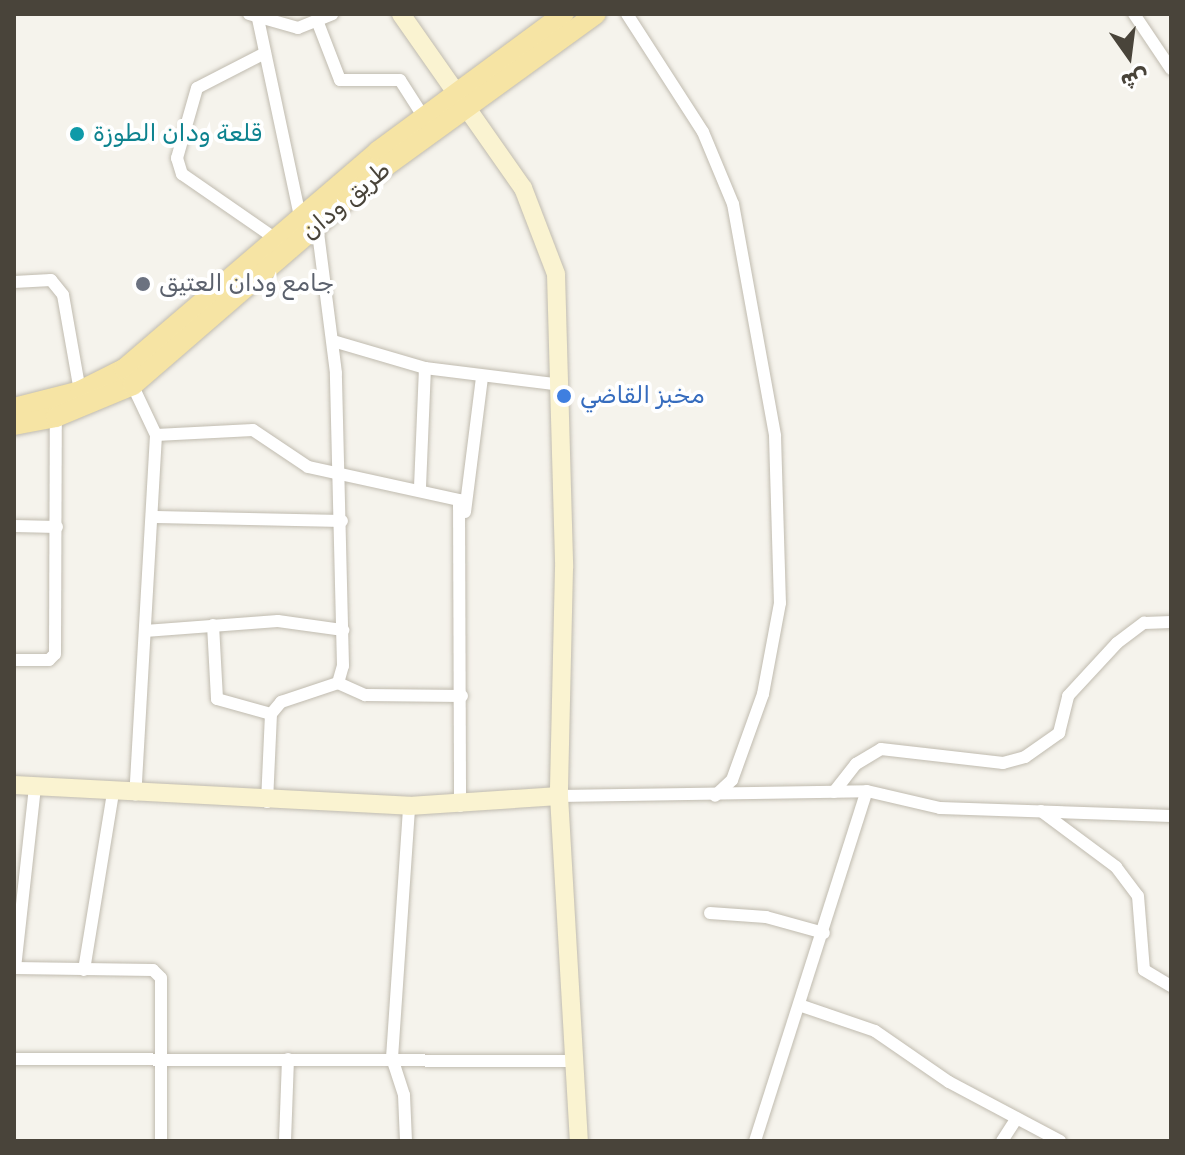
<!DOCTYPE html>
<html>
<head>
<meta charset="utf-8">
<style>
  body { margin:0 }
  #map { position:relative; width:1185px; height:1155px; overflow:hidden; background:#f5f3ec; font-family:Rubik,Cairo,sans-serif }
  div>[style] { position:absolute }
  .roads { filter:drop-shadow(0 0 2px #c0bbaf) drop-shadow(0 0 2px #c0bbaf) }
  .street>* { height:12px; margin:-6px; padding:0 6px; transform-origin:6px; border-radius:6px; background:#fff }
  .secondary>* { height:18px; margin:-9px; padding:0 9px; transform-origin:9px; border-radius:9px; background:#faf3d1 }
  .primary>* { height:20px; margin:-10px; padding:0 10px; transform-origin:10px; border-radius:10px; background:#f6e4a4 }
  .dots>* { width:22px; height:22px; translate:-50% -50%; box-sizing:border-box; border:4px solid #fff; border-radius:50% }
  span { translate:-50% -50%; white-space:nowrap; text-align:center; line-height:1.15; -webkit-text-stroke:8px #fff; paint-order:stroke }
  .culture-label { font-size:24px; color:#0d838f }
  .left { translate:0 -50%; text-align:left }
  .street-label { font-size:24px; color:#49443a }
  .worship-label { font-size:24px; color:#5b616d }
  .shop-label { font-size:24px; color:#366cbe }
  .frame { position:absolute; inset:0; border:16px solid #49443a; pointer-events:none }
  .north { position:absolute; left:1089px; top:16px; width:80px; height:80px; -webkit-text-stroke:6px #fff; paint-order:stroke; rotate:166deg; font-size:22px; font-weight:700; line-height:32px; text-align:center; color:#49443a }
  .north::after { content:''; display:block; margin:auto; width:28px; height:36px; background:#49443a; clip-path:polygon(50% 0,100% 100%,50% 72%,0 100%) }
</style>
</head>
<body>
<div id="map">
  <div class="roads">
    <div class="street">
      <div style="left:249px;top:14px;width:51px;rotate:15.9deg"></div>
      <div style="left:298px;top:28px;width:37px;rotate:-22deg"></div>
      <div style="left:257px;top:14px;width:208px;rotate:78deg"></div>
      <div style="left:627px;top:14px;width:140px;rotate:57.2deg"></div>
      <div style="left:703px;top:132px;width:78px;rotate:67.4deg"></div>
      <div style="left:733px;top:204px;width:236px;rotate:79.7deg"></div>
      <div style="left:775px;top:436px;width:167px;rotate:88.3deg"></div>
      <div style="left:780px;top:603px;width:93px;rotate:100.6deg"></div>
      <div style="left:763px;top:694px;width:91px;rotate:109.8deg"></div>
      <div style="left:732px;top:780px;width:23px;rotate:137deg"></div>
      <div style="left:1134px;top:14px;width:66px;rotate:56.1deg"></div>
      <div style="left:318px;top:23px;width:61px;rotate:68.9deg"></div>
      <div style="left:340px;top:80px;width:60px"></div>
      <div style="left:400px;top:80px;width:43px;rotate:57.4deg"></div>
      <div style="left:265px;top:53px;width:76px;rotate:152.8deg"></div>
      <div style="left:197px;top:88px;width:73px;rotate:105.9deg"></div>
      <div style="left:177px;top:158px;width:17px;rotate:73deg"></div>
      <div style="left:182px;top:174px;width:114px;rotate:34.7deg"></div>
      <div style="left:14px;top:282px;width:37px;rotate:-3deg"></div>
      <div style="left:51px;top:280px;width:19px;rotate:51deg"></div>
      <div style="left:63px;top:295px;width:97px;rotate:80deg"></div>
      <div style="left:333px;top:341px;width:96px;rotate:16.4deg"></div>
      <div style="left:425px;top:368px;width:138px;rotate:7.1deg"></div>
      <div style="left:130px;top:380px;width:61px;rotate:64.7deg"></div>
      <div style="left:156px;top:435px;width:360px;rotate:93.3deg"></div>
      <div style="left:156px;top:435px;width:97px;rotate:-3deg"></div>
      <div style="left:253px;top:430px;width:66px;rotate:33.9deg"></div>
      <div style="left:308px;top:467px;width:155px;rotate:12.3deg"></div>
      <div style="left:459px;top:500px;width:306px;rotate:89.8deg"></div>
      <div style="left:420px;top:487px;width:119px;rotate:-87.6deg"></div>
      <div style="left:465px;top:512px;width:135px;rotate:-82.8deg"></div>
      <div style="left:156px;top:517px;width:186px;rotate:1.2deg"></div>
      <div style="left:14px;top:526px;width:43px;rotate:1.3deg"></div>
      <div style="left:213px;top:625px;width:74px;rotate:86.9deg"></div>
      <div style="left:217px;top:699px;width:56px;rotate:15.5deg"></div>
      <div style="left:145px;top:631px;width:133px;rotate:-4.3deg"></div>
      <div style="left:278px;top:621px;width:66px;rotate:7.9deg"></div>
      <div style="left:14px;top:660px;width:35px"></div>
      <div style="left:49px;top:660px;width:8px;rotate:-45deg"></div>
      <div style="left:55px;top:654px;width:237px;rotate:-89.8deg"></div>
      <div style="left:338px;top:683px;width:30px;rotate:24deg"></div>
      <div style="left:365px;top:695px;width:97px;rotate:0.6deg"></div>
      <div style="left:834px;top:792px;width:36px;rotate:-52deg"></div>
      <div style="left:856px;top:764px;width:29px;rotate:-31deg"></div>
      <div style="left:881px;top:749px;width:123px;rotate:6.5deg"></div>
      <div style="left:1003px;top:763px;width:23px;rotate:-15deg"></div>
      <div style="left:1025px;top:757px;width:42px;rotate:-35.2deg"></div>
      <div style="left:1059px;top:733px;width:38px;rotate:-76deg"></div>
      <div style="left:1068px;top:696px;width:72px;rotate:-47.2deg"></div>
      <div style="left:1117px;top:643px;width:34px;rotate:-37deg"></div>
      <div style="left:1144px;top:623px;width:27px;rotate:-2deg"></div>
      <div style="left:559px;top:796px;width:308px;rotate:-0.9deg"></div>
      <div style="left:867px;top:791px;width:75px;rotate:13.1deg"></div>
      <div style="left:940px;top:808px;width:231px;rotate:2deg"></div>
      <div style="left:267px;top:802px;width:88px;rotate:-87.4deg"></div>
      <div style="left:271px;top:714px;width:16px;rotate:-50deg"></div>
      <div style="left:281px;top:702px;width:60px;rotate:-18.4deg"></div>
      <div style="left:338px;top:683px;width:18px;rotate:-74deg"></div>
      <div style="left:343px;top:666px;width:293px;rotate:-91.4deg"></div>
      <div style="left:336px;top:373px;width:149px;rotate:-97.3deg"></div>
      <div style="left:1041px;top:811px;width:94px;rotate:36.7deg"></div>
      <div style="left:1116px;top:867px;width:36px;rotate:53deg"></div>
      <div style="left:1138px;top:896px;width:74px;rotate:85.4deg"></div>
      <div style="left:1144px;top:970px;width:31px;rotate:31deg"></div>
      <div style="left:710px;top:913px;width:56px;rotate:4.1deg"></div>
      <div style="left:766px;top:917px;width:60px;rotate:15.4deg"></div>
      <div style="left:14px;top:968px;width:139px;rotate:0.8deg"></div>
      <div style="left:153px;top:970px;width:11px;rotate:45deg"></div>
      <div style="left:161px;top:978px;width:163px;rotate:90deg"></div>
      <div style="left:15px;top:968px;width:182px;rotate:-83.7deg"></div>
      <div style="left:84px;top:970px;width:179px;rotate:-80.7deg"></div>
      <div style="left:802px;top:1006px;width:77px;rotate:18.9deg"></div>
      <div style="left:875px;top:1031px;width:90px;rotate:34.6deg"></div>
      <div style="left:949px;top:1082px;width:126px;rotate:28deg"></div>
      <div style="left:14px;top:1059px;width:555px;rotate:0.21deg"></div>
      <div style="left:285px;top:1141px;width:82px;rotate:-87.9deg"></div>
      <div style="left:406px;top:1141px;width:46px;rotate:-92.5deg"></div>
      <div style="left:404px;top:1095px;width:39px;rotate:-108deg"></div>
      <div style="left:392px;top:1058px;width:253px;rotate:-86.1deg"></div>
      <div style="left:755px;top:1141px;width:367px;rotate:-72.3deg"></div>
      <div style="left:1002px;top:1141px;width:27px;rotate:-57deg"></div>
    </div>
    <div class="secondary">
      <div style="left:401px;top:14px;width:213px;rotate:55deg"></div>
      <div style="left:523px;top:188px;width:92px;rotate:69deg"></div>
      <div style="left:556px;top:274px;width:294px;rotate:88.4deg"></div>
      <div style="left:564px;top:568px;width:228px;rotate:91.3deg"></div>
      <div style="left:559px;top:796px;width:346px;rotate:86.7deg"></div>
      <div style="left:14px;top:785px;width:396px;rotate:3deg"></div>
      <div style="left:409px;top:806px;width:150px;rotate:-3.8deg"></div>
    </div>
    <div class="primary">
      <div style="left:14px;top:408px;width:68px;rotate:-14.4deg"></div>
      <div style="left:80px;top:391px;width:49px;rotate:-26.6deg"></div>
      <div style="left:124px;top:369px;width:335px;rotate:-40.6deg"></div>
      <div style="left:378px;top:151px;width:231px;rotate:-36.4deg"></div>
      <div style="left:14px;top:425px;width:43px;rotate:-10.8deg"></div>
      <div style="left:56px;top:417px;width:83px;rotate:-22.6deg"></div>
      <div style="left:133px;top:385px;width:335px;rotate:-40.9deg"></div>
      <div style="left:386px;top:166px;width:259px;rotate:-35.9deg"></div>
    </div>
  </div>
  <div class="dots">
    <div style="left:77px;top:134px;background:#0f9aa8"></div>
    <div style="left:143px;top:284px;background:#6b7280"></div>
    <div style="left:564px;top:396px;background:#3f7fe0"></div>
  </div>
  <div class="culture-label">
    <span class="left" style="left:93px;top:134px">قلعة ودان الطوزة</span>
  </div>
  <div class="street-label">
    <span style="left:346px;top:201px;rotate:-40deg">طريق ودان</span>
  </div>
  <div class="worship-label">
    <span class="left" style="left:159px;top:284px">جامع ودان العتيق</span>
  </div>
  <div class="shop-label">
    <span class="left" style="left:580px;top:396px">مخبز القاضي</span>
  </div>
  <div class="frame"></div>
  <div class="north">ش</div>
</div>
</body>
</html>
